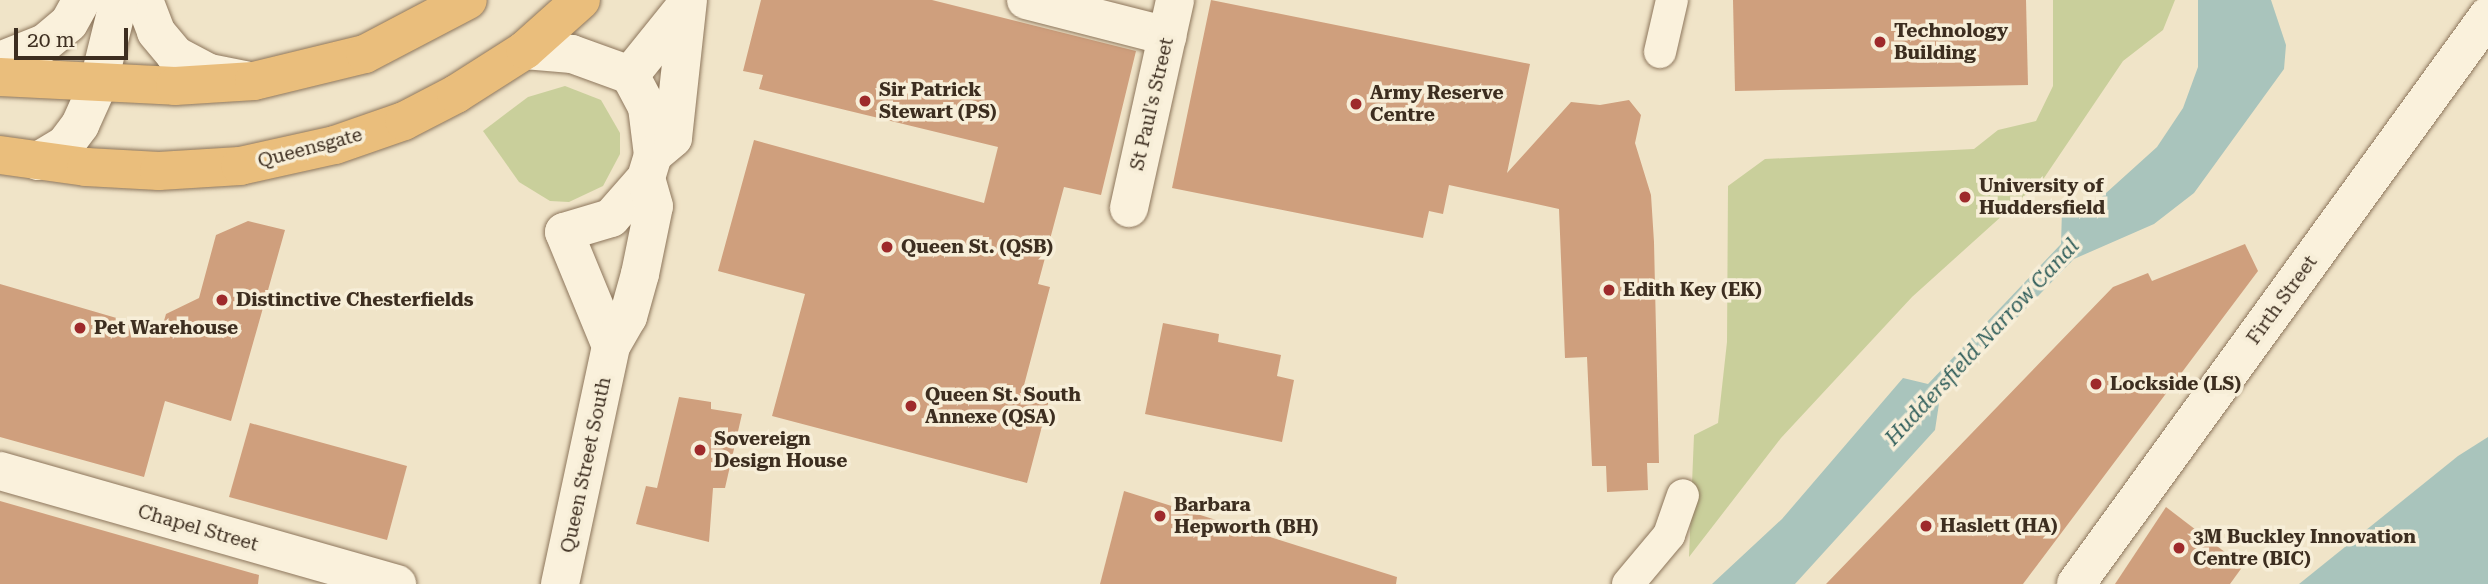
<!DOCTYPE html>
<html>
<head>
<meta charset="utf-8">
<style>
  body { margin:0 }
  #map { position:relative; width:2488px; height:584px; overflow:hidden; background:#f0e4c8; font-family:"Roboto Serif",serif }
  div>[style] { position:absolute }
  .green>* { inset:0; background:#c9cf9b }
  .water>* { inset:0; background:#a9c4bc }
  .building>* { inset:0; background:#cf9f7d }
  .roads { filter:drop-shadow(0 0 2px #8d765c) drop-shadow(0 0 2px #8d765c) }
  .pedestrian>* { height:32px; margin:-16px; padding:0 16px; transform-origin:16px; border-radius:16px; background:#faf1dc }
  .minor>* { height:38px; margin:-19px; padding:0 19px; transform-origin:19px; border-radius:19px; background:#faf1dc }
  .secondary>* { height:38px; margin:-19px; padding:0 19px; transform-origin:19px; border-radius:19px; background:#faf1dc }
  .trunk>* { height:38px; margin:-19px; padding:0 19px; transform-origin:19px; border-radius:19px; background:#eabe7c }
  .dots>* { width:19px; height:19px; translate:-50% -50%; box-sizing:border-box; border:4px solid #f7eed8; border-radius:50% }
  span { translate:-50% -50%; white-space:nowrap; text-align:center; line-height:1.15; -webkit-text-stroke:7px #f7eed8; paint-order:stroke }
  .poi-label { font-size:19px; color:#3d2e20; font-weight:700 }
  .left { translate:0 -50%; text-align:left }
  .street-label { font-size:19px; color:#3d2e20 }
  .water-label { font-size:21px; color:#2f5d5a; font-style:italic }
  .scale { position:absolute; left:14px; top:28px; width:114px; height:32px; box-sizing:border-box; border:4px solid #3d2e20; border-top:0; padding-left:9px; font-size:21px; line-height:24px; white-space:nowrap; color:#3d2e20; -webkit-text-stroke:5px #f7eed8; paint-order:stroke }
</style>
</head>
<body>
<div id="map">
  <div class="green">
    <div style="clip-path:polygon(2053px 0,2175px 0,2163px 30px,2123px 61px,2044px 178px,1912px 297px,1781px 438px,1689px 557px,1694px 435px,1718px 423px,1727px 342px,1728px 186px,1765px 159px,1974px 149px,1998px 130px,2036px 121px,2053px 86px)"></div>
    <div style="clip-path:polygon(565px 86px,601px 100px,620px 133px,620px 154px,603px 186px,569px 202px,550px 201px,519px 182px,483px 131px,528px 97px)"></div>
  </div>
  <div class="water">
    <div style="clip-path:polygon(2198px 0,2271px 0,2286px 45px,2284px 69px,2194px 193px,2154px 224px,2074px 259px,1940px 397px,1935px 430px,1795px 584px,1712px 584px,1782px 519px,1903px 378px,1928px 384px,2061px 244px,2062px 210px,2085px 212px,2157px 147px,2183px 108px,2198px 67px)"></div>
    <div style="clip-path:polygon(2488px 437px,2488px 584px,2299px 584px,2458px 456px)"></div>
  </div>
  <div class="building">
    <div style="clip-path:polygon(761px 0,932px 0,1136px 51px,1101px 195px,1064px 187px,1038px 284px,1050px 287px,1023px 389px,1050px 396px,1027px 483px,772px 416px,805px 294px,718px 271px,754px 140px,984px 203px,998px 147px,759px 89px,763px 75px,743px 71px)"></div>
    <div style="clip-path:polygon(1211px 0,1530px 64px,1507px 173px,1571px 102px,1600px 105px,1629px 100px,1641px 115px,1635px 143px,1651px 195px,1654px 242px,1659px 463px,1647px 463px,1648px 490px,1607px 492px,1606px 466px,1592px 466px,1587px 357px,1565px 358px,1559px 209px,1449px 185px,1443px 214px,1429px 211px,1423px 238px,1172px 188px)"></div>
    <div style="clip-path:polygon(1733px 0,2026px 0,2028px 85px,1735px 91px)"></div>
    <div style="clip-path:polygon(248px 221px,285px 230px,231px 421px,165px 401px,144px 477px,0 437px,0 284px,161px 331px,166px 314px,199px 298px,216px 235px)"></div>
    <div style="clip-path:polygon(2245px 244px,2258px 271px,2023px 584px,1826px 584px,2113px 287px,2148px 273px,2152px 281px)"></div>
    <div style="clip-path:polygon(1163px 323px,1219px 334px,1218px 342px,1281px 355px,1277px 376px,1294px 380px,1282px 442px,1145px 414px)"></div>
    <div style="clip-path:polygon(679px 397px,711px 402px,711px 409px,742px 414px,725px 488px,713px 488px,709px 542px,636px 524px,646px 486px,657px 488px)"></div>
    <div style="clip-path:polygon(250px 423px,407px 466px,387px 540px,229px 497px)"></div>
    <div style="clip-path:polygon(1124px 491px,1397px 577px,1396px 584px,1100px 584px)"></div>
    <div style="clip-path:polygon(0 501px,259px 575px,258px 584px,0 584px)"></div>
    <div style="clip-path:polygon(2166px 507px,2243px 566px,2230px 584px,2115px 584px)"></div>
  </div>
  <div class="roads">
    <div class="pedestrian">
      <div style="left:1660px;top:52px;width:53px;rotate:-77deg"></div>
      <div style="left:1628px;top:584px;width:64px;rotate:-50.1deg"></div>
      <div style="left:1669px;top:535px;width:42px;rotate:-70.7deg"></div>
    </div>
    <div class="minor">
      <div style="left:144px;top:0;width:34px;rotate:69deg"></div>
      <div style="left:156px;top:32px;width:30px;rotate:50deg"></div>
      <div style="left:175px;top:55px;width:38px;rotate:28deg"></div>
      <div style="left:209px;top:73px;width:37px;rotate:11deg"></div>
      <div style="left:1026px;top:0;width:146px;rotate:14.3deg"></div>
      <div style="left:525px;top:50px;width:47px;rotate:4.9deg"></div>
      <div style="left:572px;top:54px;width:62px;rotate:19.9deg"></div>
      <div style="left:630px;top:75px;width:36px;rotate:62deg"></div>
      <div style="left:647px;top:107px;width:48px;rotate:82.9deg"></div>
      <div style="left:653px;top:155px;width:24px;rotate:107deg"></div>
      <div style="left:646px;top:178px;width:53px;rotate:131.2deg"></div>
      <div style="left:611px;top:218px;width:49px;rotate:163.4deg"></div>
      <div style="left:564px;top:232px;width:123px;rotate:67.6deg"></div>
      <div style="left:0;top:61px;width:48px;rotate:-21.8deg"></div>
      <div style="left:45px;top:43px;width:31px;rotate:-40deg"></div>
      <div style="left:69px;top:23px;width:26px;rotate:-61deg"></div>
      <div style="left:630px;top:75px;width:91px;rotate:-51.2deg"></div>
      <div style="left:653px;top:155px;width:26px;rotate:-40deg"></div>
      <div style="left:673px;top:138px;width:139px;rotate:-83.8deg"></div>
      <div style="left:38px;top:161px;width:31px;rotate:-31deg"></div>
      <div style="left:65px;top:145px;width:25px;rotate:-53deg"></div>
      <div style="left:80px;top:125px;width:44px;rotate:-65.8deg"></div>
      <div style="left:98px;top:85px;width:88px;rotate:-76.1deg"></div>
      <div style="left:1129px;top:208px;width:213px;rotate:-77.5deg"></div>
      <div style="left:0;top:471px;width:413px;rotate:15.9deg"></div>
      <div style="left:560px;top:584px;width:243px;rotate:-77.9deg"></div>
      <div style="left:611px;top:346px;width:34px;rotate:-60deg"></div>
      <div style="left:628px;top:317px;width:45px;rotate:-74.4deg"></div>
      <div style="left:640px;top:274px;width:69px;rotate:-78.4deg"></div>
      <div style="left:654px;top:206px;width:29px;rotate:-106deg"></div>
    </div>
    <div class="secondary">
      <div style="left:2076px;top:584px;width:702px;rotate:-54.04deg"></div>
    </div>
    <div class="trunk">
      <div style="left:0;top:77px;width:175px;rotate:2.9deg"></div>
      <div style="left:175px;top:86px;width:79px;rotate:-3.6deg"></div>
      <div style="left:254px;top:81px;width:114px;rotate:-13.7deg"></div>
      <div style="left:365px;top:54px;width:116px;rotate:-27.7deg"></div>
      <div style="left:0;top:155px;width:87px;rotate:7.9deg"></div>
      <div style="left:86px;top:167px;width:73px;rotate:3.1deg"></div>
      <div style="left:159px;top:171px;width:81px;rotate:-3.5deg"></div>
      <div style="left:240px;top:166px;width:97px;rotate:-12.5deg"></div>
      <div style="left:335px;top:145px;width:73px;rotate:-19.2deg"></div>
      <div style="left:404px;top:121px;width:59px;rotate:-27.4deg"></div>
      <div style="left:456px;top:94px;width:82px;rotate:-32.5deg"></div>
      <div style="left:525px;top:50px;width:75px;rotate:-41.8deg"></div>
    </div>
  </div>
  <div class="dots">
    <div style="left:1880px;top:42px;background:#9e2a2b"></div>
    <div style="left:865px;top:101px;background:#9e2a2b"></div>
    <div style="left:1356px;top:104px;background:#9e2a2b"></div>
    <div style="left:1965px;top:197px;background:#9e2a2b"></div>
    <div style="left:887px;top:247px;background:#9e2a2b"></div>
    <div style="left:1609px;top:290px;background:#9e2a2b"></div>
    <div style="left:222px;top:300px;background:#9e2a2b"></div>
    <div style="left:80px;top:328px;background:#9e2a2b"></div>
    <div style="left:2096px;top:384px;background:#9e2a2b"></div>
    <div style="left:911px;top:406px;background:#9e2a2b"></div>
    <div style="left:700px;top:450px;background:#9e2a2b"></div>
    <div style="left:1160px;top:516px;background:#9e2a2b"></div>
    <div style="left:1926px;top:526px;background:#9e2a2b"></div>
    <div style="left:2179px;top:548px;background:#9e2a2b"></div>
  </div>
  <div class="poi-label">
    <span class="left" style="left:1894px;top:42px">Technology<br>Building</span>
    <span class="left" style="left:879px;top:101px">Sir Patrick<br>Stewart (PS)</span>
    <span class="left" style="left:1370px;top:104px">Army Reserve<br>Centre</span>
    <span class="left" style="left:1979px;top:197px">University of<br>Huddersfield</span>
    <span class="left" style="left:901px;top:247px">Queen St. (QSB)</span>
    <span class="left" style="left:1623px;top:290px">Edith Key (EK)</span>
    <span class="left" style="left:236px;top:300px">Distinctive Chesterfields</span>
    <span class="left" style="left:94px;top:328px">Pet Warehouse</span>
    <span class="left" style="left:2110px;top:384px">Lockside (LS)</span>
    <span class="left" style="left:925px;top:406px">Queen St. South<br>Annexe (QSA)</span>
    <span class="left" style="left:714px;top:450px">Sovereign<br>Design House</span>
    <span class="left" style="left:1174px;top:516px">Barbara<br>Hepworth (BH)</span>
    <span class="left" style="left:1940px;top:526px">Haslett (HA)</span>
    <span class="left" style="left:2193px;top:548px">3M Buckley Innovation<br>Centre (BIC)</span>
  </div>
  <div class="street-label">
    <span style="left:1152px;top:104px;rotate:-77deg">St Paul's Street</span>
    <span style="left:310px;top:148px;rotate:-15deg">Queensgate</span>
    <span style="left:2282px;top:300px;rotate:-54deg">Firth Street</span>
    <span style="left:586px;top:465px;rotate:-78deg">Queen Street South</span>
    <span style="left:198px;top:528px;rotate:16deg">Chapel Street</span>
  </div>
  <div class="water-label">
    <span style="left:1982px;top:342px;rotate:-47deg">Huddersfield Narrow Canal</span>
  </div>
  <div class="scale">20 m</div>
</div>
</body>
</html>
